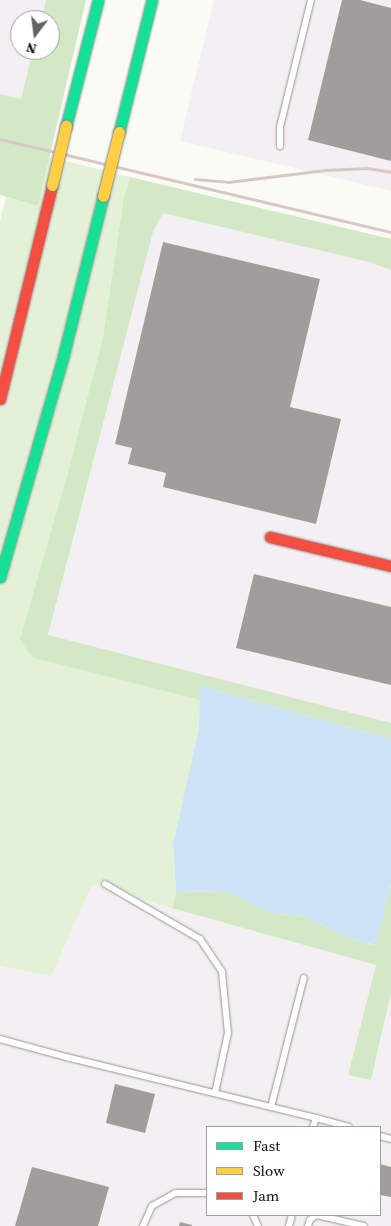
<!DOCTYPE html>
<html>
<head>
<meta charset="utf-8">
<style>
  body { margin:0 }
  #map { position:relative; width:391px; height:1226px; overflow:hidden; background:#fbfbf6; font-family:"Source Serif 4",serif }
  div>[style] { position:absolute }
  .industrial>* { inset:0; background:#f4eff2 }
  .green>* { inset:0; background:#e3f1d7 }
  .forest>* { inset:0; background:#d3e8c6 }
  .water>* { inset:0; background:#cee3f5 }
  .building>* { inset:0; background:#9f9e9b }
  .roads { filter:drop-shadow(0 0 1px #969694) drop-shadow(0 0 1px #969694) }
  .lane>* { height:6px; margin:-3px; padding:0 3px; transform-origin:3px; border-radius:3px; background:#fefefe }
  .fast>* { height:11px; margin:-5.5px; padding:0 5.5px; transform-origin:5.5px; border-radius:5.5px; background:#16e098 }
  .jam>* { height:11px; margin:-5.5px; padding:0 5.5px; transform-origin:5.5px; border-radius:5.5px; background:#f24e42 }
  .rail>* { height:3px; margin:-1.5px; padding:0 1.5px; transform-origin:1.5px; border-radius:1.5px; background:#d7c8c6 }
  .bridges { filter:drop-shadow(0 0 1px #838381) drop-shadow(0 0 1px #838381) }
  .slow-bridge>* { height:11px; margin:-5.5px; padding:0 5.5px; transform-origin:5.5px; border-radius:5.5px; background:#ffcf43 }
  span { translate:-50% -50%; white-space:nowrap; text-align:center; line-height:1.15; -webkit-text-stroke:5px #fff; paint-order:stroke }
  .legend { position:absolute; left:206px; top:1126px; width:175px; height:90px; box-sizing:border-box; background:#fff; border:1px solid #9f9f9f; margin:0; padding:6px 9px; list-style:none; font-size:15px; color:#101010 }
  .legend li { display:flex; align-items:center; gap:10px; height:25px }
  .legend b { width:25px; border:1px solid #9f9f9f }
  .north { position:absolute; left:10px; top:10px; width:50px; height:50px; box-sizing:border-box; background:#fff; border:1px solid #9f9f9f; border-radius:50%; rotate:195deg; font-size:14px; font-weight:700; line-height:20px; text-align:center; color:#101010 }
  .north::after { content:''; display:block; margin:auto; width:18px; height:22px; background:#626260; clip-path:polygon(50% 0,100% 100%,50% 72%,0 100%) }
</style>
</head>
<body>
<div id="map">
  <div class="industrial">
    <div style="clip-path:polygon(0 0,46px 0,41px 20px,20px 20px,20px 50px,33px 50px,21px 99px,0 94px)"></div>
    <div style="clip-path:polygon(214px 0,391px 0,391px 191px,180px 141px)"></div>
    <div style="clip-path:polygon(164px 212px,369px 262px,391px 270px,391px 723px,48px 636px,153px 232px)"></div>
    <div style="clip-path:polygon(evenodd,92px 885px,376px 965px,348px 1075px,371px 1080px,391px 993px,391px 1226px,0 1226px,0 966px,51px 976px,92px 885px,207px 1127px,380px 1127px,380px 1215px,207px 1215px,207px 1127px)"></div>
  </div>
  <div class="green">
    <div style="clip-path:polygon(49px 157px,130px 177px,124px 196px,103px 337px,66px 480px,33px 658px,200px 700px,199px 727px,173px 844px,176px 892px,172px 908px,92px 885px,51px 976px,0 966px,0 221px,6px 197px,38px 206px)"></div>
  </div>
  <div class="forest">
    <div style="clip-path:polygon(46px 0,86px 0,38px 206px,0 195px,0 94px,21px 99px,33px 50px,50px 50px,50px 20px,41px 20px)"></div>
    <div style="clip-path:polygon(130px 177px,391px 239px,391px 270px,369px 262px,163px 213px,153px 232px,48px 635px,391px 723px,391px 739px,200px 686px,200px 700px,33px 658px,20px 640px,66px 480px,103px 337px,124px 196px)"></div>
    <div style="clip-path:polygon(391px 885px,391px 993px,371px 1080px,348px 1075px,376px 965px,172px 908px,176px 892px,225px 891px,270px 913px,302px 916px,355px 940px,375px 945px)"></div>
  </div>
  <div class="water">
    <div style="clip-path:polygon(200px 686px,391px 739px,391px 885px,376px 945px,355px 940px,302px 916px,270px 913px,225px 891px,176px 892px,173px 844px,199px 727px)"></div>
  </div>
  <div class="building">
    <div style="clip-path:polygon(342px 0,360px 0,391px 8px,391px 161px,308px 140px)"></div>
    <div style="clip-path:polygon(163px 242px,320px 279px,290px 407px,341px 419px,316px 524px,163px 487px,166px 473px,128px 464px,132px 448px,115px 444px)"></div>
    <div style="clip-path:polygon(254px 574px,391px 607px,391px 685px,236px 648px)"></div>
    <div style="clip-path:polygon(115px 1084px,155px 1094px,145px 1133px,106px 1123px)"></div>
    <div style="clip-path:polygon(380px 1164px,391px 1167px,391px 1197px,380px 1195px)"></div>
    <div style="clip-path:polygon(32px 1167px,109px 1187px,98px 1226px,15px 1226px)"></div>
    <div style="clip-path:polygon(180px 1222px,192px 1225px,192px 1226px,179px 1226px)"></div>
  </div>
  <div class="roads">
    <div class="lane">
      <div style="left:280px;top:146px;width:19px;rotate:-90deg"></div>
      <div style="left:280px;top:127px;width:131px;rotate:-76.3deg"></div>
      <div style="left:105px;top:884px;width:110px;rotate:30.1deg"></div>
      <div style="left:200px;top:939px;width:40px;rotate:56deg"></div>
      <div style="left:222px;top:972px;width:61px;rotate:84.4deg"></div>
      <div style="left:228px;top:1033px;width:61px;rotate:102.2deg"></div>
      <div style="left:0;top:1039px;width:68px;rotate:15.3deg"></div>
      <div style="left:66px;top:1057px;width:257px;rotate:13.7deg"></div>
      <div style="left:271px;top:1107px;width:133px;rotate:-75.7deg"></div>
      <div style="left:313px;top:1127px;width:9px;rotate:-72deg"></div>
      <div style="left:316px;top:1118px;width:34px;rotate:15deg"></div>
      <div style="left:380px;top:1136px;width:11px;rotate:15deg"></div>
      <div style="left:253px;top:1215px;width:12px;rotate:66deg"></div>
      <div style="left:143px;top:1226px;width:22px;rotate:-66deg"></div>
      <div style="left:152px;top:1206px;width:26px;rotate:-29deg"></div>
      <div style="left:175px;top:1193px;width:32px"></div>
      <div style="left:289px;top:1226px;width:11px;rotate:-75deg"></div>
      <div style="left:308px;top:1226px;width:6px;rotate:-72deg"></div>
      <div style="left:310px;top:1220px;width:8px;rotate:-40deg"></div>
      <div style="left:316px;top:1215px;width:49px;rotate:12.9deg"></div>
    </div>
    <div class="fast">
      <div style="left:66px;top:126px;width:130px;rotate:-75.7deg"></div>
      <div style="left:119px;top:132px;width:136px;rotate:-76deg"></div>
      <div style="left:0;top:577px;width:229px;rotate:-74deg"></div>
      <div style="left:63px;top:357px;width:166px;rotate:-76deg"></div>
    </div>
    <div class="jam">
      <div style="left:0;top:399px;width:220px;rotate:-76.3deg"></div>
      <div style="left:270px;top:537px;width:124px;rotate:13.5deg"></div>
    </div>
  </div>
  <div class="rail">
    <div style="left:0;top:139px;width:402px;rotate:13.4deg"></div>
    <div style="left:195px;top:179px;width:33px;rotate:5deg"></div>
    <div style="left:228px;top:182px;width:98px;rotate:-7.1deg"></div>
    <div style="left:325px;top:170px;width:42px;rotate:-2.7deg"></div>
    <div style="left:367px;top:168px;width:24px;rotate:9deg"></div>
  </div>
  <div class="bridges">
    <div class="slow-bridge">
      <div style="left:52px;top:185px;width:61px;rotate:-76.7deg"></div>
      <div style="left:103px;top:196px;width:66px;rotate:-76deg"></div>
    </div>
  </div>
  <ul class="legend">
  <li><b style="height:6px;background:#16e098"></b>Fast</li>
  <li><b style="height:6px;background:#ffcf43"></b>Slow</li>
  <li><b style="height:6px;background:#f24e42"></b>Jam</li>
  </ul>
  <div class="north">N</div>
</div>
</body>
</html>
